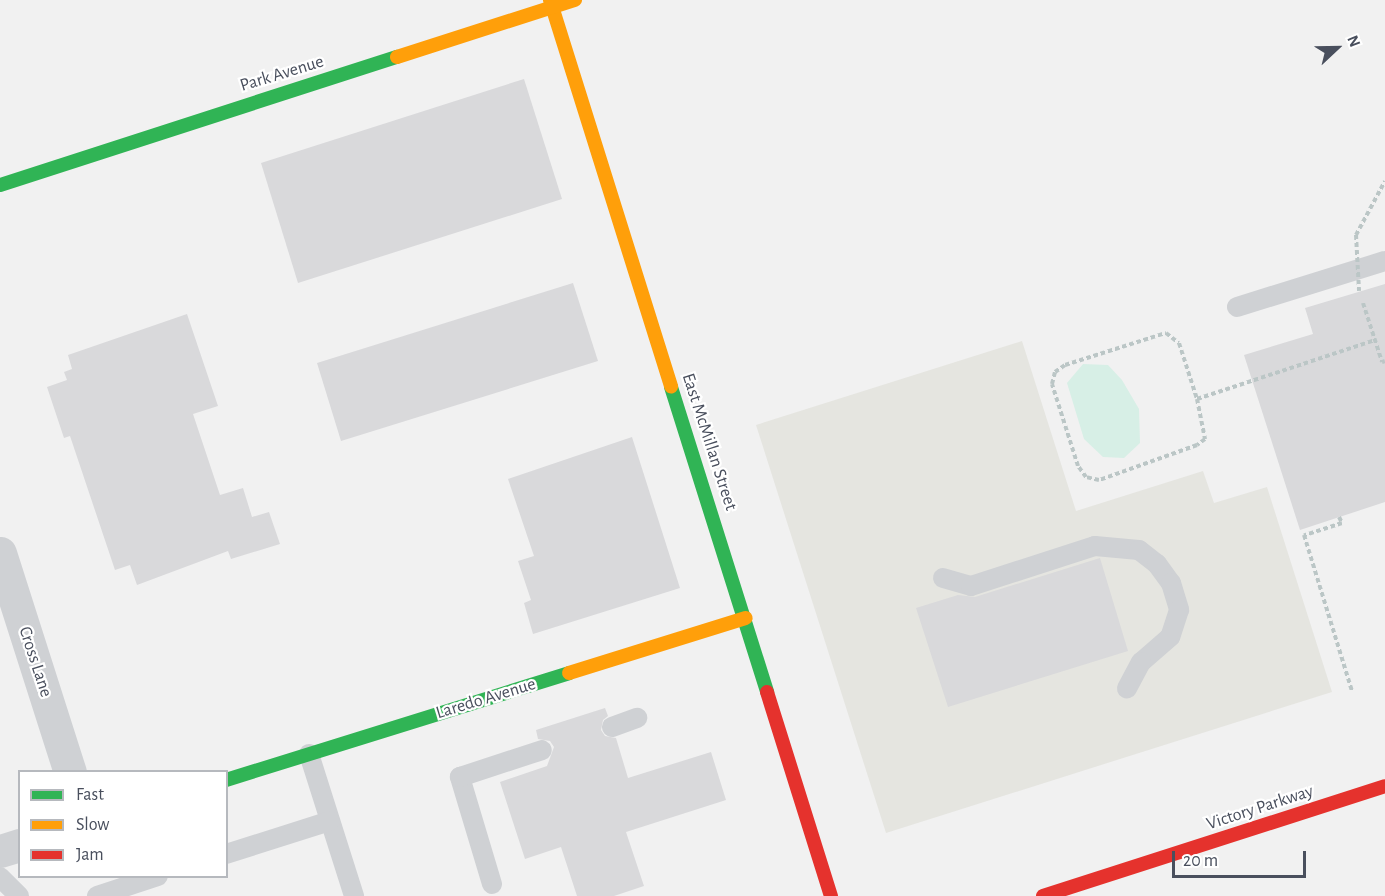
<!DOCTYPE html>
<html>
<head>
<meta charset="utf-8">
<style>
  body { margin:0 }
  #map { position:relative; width:1385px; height:896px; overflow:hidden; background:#f1f1f1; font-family:"Alegreya Sans",sans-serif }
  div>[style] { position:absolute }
  .commercial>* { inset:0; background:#e5e5e0 }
  .green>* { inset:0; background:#d7efe6 }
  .building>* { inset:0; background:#d9d9db }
  .path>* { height:4px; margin-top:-2px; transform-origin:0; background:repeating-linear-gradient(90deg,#bbc6c6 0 4.5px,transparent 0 7.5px) }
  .lane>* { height:20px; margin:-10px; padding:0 10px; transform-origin:10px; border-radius:10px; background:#cfd1d4 }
  .street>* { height:33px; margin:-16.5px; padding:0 16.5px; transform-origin:16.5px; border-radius:16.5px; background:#cfd1d4 }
  .fast>* { height:14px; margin:-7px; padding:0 7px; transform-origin:7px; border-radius:7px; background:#30b455 }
  .slow>* { height:14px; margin:-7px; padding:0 7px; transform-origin:7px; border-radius:7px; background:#ff9f0a }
  .jam>* { height:14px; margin:-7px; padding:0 7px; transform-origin:7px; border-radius:7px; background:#e5322d }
  .path-bridge>* { height:4px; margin-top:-2px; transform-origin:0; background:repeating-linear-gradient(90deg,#bbc6c6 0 4.5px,transparent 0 7.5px) }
  span { translate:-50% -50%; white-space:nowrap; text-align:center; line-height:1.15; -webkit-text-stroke:4.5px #fff; paint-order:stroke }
  .street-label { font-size:18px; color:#494f5d }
  .legend { position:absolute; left:18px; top:770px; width:210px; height:108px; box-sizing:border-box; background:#fff; border:2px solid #b6b9be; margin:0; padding:8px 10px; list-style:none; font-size:18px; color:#494f5d }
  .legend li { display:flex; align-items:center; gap:12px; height:30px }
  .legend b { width:30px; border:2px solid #b6b9be }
  .north { position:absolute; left:1307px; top:18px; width:60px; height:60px; -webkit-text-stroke:4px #fff; paint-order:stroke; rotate:68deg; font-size:16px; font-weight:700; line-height:24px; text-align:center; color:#494f5d }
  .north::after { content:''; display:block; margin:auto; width:21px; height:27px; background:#494f5d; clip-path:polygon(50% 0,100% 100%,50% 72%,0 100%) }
  .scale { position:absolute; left:1172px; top:851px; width:134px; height:27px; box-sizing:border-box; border:3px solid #494f5d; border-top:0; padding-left:8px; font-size:18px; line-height:21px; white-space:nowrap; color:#494f5d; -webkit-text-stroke:4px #fff; paint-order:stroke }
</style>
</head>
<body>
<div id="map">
  <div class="commercial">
    <div style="clip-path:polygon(1022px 341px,1076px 511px,1203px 471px,1214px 503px,1267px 487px,1332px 692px,886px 833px,756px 425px)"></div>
  </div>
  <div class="green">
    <div style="clip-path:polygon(1083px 364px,1108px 365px,1122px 380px,1139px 409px,1140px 443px,1124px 458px,1103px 457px,1084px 439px,1067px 383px)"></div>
  </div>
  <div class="building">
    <div style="clip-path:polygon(524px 79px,562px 199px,298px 283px,261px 163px)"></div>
    <div style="clip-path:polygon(573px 283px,598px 361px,341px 441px,317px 363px)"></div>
    <div style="clip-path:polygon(1385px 284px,1385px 502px,1300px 530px,1244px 355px,1313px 334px,1305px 308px)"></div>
    <div style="clip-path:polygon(187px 314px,218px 406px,193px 414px,220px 495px,243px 488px,252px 517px,269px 512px,280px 544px,231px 559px,228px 551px,137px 585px,130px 565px,115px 570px,70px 436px,64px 438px,47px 387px,67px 380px,64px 372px,72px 369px,68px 355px)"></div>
    <div style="clip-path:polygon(632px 437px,680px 588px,533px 634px,524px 603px,531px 600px,518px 561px,534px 556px,508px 479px)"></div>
    <div style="clip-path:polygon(1100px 558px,1128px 651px,948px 707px,916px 608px,958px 595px,975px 597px)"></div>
    <div style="clip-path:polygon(605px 708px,608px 716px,603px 720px,601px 730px,605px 736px,616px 738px,628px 778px,711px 752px,726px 800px,626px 832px,644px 886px,614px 896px,577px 896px,561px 847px,525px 859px,500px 782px,547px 766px,554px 747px,550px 741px,538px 739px,536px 730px)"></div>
  </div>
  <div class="path">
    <div style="left:1356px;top:235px;width:61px;rotate:-61.8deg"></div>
    <div style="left:1363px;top:303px;width:62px;rotate:72.1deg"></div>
    <div style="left:1382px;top:362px;width:3px;rotate:-18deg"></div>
    <div style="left:1197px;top:399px;width:41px;rotate:78.7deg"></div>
    <div style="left:1205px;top:439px;width:10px;rotate:143deg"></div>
    <div style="left:1197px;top:445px;width:104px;rotate:160.3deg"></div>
    <div style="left:1099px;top:480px;width:13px;rotate:-167deg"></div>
    <div style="left:1086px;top:477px;width:14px;rotate:-126deg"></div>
    <div style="left:1078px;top:466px;width:86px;rotate:-107.6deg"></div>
    <div style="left:1052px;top:384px;width:12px;rotate:-76deg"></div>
    <div style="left:1055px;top:372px;width:12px;rotate:-35deg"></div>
    <div style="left:1065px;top:365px;width:106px;rotate:-17.6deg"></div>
    <div style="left:1166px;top:333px;width:16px;rotate:38deg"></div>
    <div style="left:1179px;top:343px;width:59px;rotate:72.2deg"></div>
    <div style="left:1197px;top:399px;width:188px;rotate:-18.3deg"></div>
    <div style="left:1339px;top:517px;width:7px;rotate:63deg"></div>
    <div style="left:1342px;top:523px;width:40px;rotate:162deg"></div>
    <div style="left:1304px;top:535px;width:163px;rotate:72.9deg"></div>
  </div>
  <div class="lane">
    <div style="left:1237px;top:307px;width:155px;rotate:-17.3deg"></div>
    <div style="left:943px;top:578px;width:29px;rotate:16deg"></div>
    <div style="left:971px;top:586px;width:130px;rotate:-17.9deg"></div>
    <div style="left:1095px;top:546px;width:44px;rotate:5.2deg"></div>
    <div style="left:1139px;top:550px;width:23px;rotate:38deg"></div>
    <div style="left:1157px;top:564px;width:24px;rotate:54deg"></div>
    <div style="left:1171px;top:583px;width:28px;rotate:73deg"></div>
    <div style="left:1179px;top:610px;width:28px;rotate:108deg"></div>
    <div style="left:1170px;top:637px;width:38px;rotate:139deg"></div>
    <div style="left:1141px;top:662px;width:30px;rotate:118deg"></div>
    <div style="left:612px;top:727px;width:27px;rotate:-20deg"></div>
    <div style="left:309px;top:754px;width:149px;rotate:72.4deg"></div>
    <div style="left:226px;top:854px;width:109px;rotate:-17.6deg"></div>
    <div style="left:0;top:877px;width:27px;rotate:45deg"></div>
    <div style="left:492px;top:884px;width:112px;rotate:-106.7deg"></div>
    <div style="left:460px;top:777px;width:86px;rotate:-18.2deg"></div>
    <div style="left:97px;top:896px;width:64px;rotate:-18.2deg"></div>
  </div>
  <div class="street">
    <div style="left:0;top:553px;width:230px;rotate:72.3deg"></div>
    <div style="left:0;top:851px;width:21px;rotate:-17deg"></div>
  </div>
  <div class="fast">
    <div style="left:0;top:185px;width:417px;rotate:-17.9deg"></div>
    <div style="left:671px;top:387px;width:320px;rotate:72.5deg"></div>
    <div style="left:226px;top:780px;width:359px;rotate:-17.3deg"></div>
  </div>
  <div class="slow">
    <div style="left:550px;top:0;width:405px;rotate:72.6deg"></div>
    <div style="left:397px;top:57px;width:187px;rotate:-17.8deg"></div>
    <div style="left:569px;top:673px;width:185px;rotate:-17.3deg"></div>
  </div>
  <div class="jam">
    <div style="left:767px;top:692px;width:214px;rotate:72.6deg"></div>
    <div style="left:1043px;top:896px;width:359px;rotate:-17.8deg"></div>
  </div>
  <div class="path-bridge">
    <div style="left:1356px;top:235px;width:56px;rotate:86.9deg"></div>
  </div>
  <div class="street-label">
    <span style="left:282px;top:74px;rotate:-17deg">Park Avenue</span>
    <span style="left:709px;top:442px;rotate:72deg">East McMillan Street</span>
    <span style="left:35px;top:662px;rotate:72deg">Cross Lane</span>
    <span style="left:486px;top:699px;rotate:-17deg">Laredo Avenue</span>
    <span style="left:1260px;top:808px;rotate:-18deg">Victory Parkway</span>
  </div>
  <ul class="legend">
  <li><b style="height:8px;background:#30b455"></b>Fast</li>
  <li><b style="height:8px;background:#ff9f0a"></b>Slow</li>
  <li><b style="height:8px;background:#e5322d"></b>Jam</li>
  </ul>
  <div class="north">N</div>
  <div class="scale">20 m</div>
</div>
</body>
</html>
